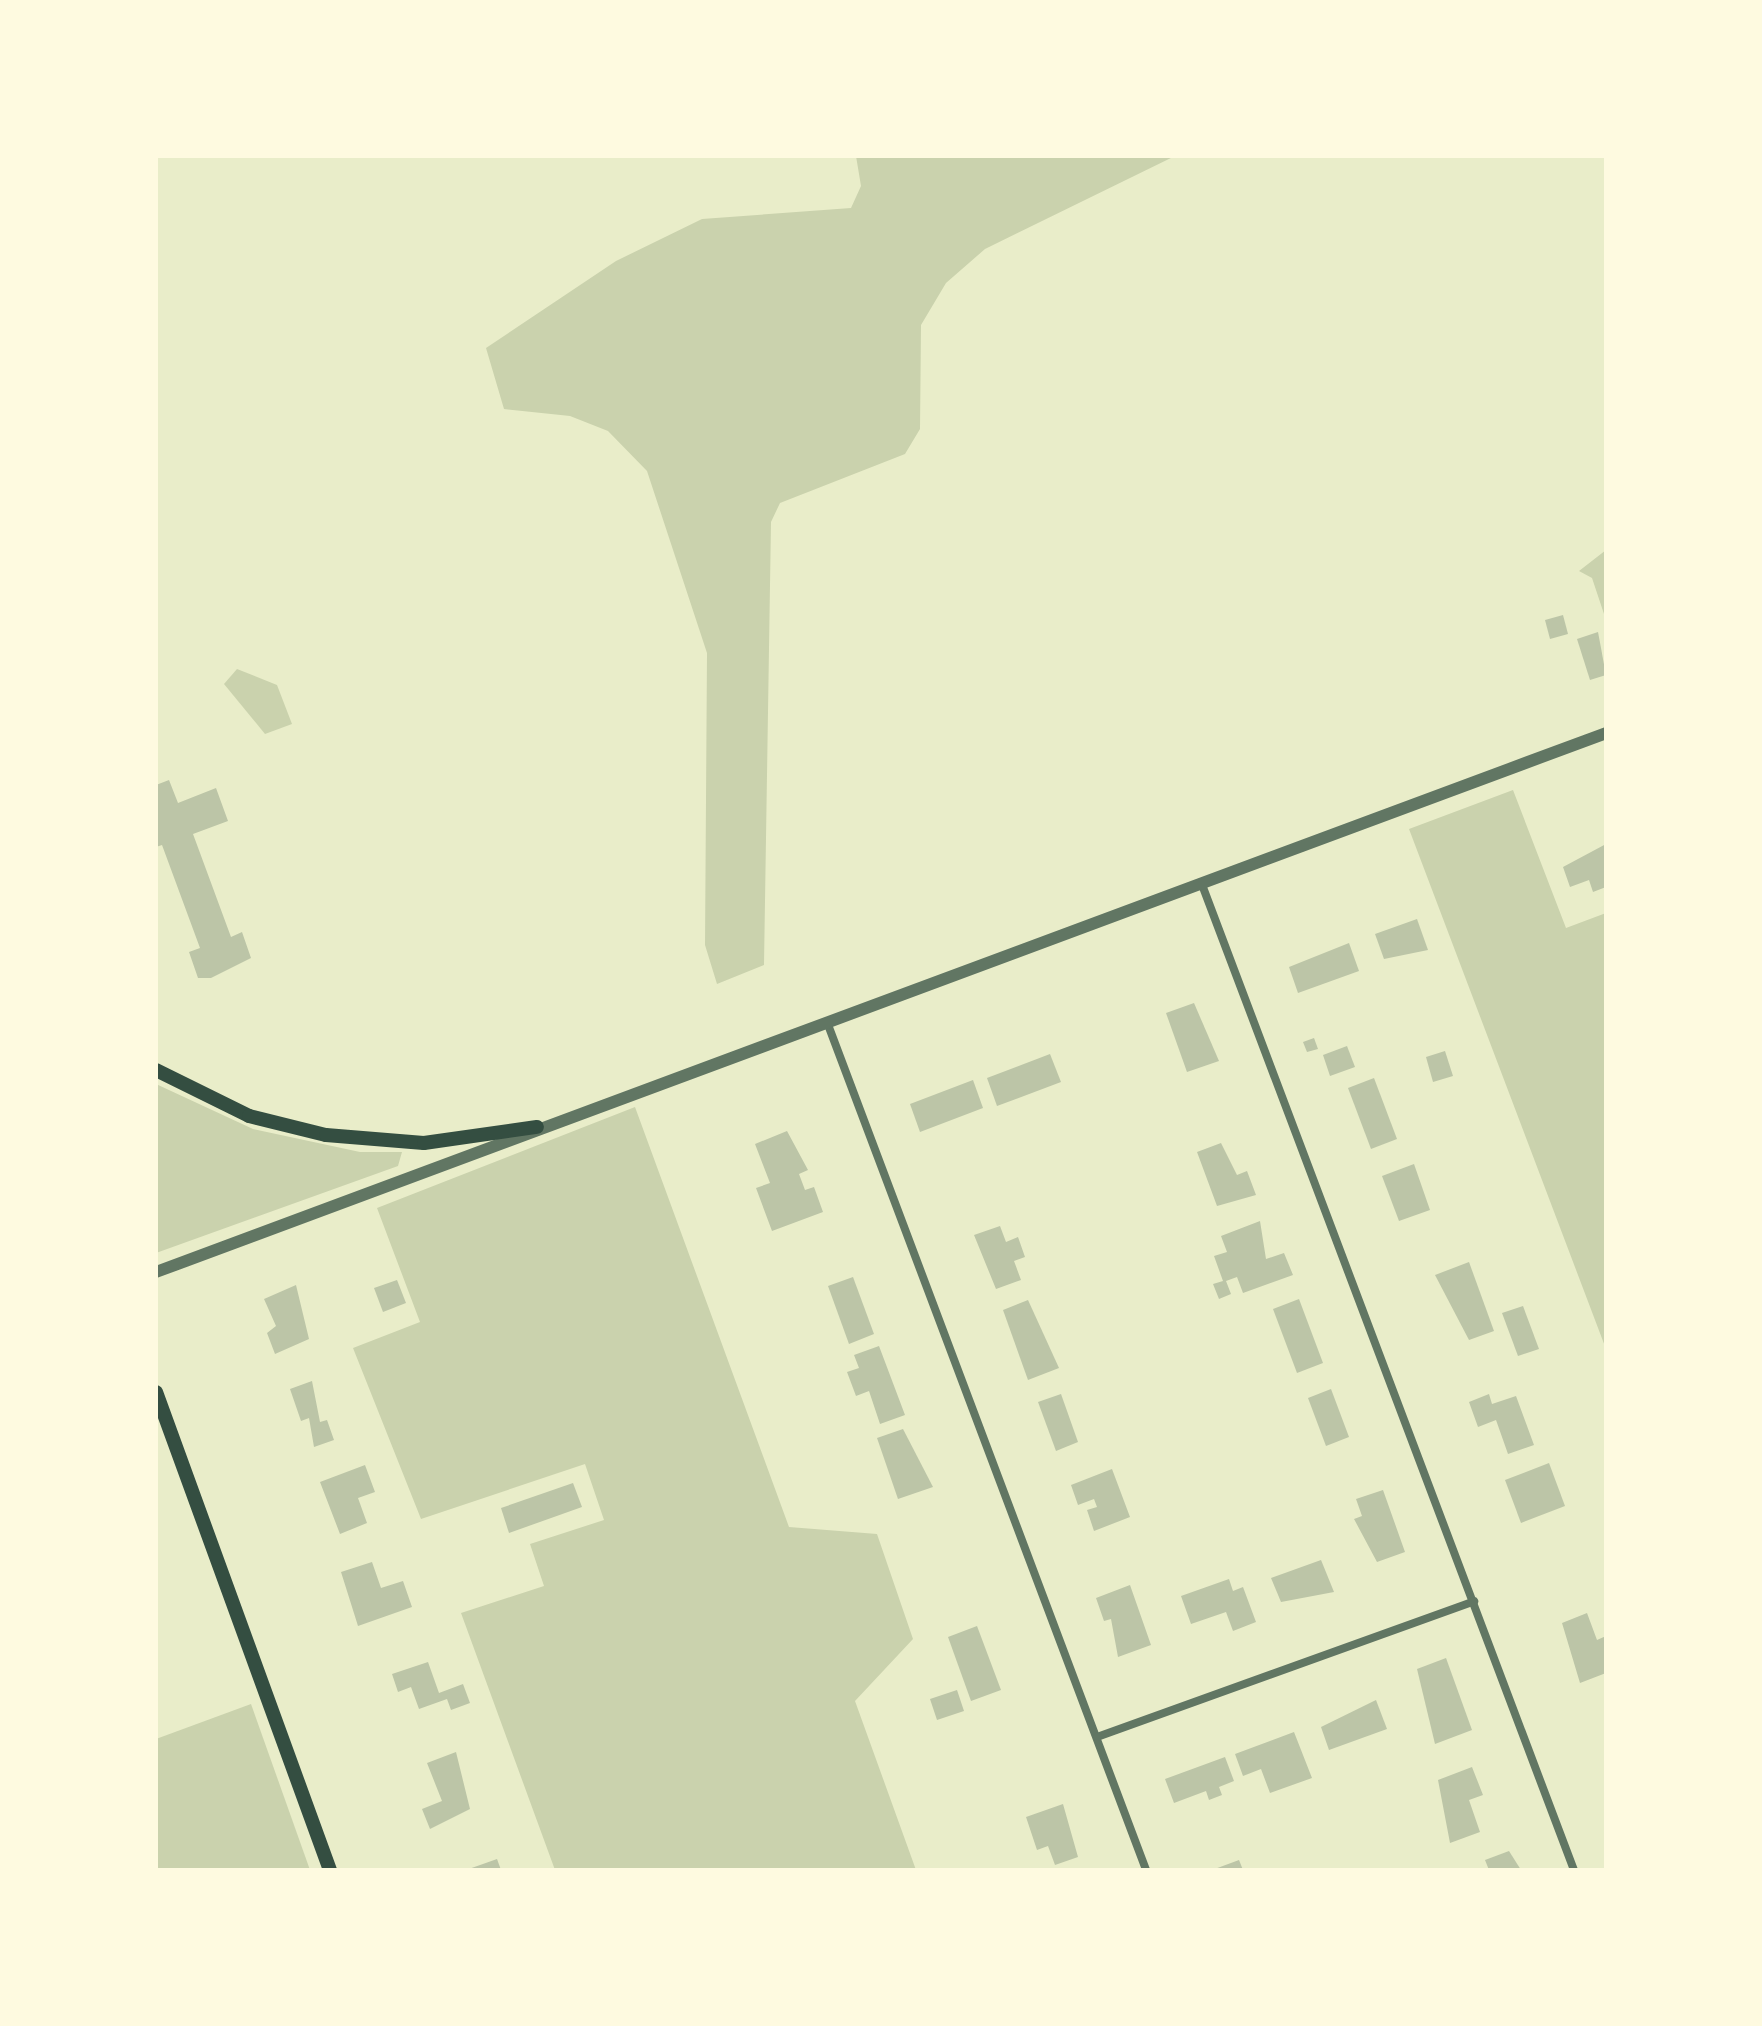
<!DOCTYPE html>
<html>
<head>
<meta charset="utf-8">
<style>
  body { margin:0 }
  #map { position:relative; width:1762px; height:2026px; overflow:hidden; background:#e9edc9; font-family:"Fira Sans",sans-serif }
  div>[style] { position:absolute }
  .green>* { inset:0; background:#cad2ad }
  .building>* { inset:0; background:#bcc5a7 }
  .minor>* { height:8px; margin:-4px; padding:0 4px; transform-origin:4px; border-radius:4px; background:#617663 }
  .tertiary>* { height:12px; margin:-6px; padding:0 6px; transform-origin:6px; border-radius:6px; background:#617663 }
  .secondary>* { height:14px; margin:-7px; padding:0 7px; transform-origin:7px; border-radius:7px; background:#344e41 }
  span { translate:-50% -50%; white-space:nowrap; text-align:center; line-height:1.15; -webkit-text-stroke:8px #fefae0; paint-order:stroke }
  .frame { position:absolute; inset:0; border:158px solid #fefae0; pointer-events:none }
</style>
</head>
<body>
<div id="map">
  <div class="green">
    <div style="clip-path:polygon(856px 156px,1175px 156px,985px 249px,946px 283px,921px 325px,920px 429px,905px 454px,780px 503px,771px 522px,764px 965px,717px 984px,705px 945px,707px 653px,647px 471px,608px 431px,570px 416px,504px 409px,486px 348px,616px 261px,702px 219px,851px 208px,861px 186px)"></div>
    <div style="clip-path:polygon(1606px 550px,1606px 620px,1592px 578px,1579px 571px)"></div>
    <div style="clip-path:polygon(237px 669px,277px 685px,292px 724px,265px 734px,224px 684px)"></div>
    <div style="clip-path:polygon(1513px 790px,1566px 928px,1606px 913px,1606px 1349px,1409px 829px)"></div>
    <div style="clip-path:polygon(156px 1084px,253px 1129px,360px 1152px,402px 1152px,398px 1166px,156px 1253px)"></div>
    <div style="clip-path:polygon(635px 1107px,789px 1527px,877px 1534px,913px 1639px,855px 1701px,916px 1870px,555px 1870px,461px 1613px,544px 1586px,530px 1544px,604px 1520px,585px 1464px,421px 1519px,353px 1348px,420px 1322px,377px 1208px)"></div>
    <div style="clip-path:polygon(251px 1704px,310px 1870px,156px 1870px,156px 1739px)"></div>
  </div>
  <div class="building">
    <div style="clip-path:polygon(1563px 615px,1568px 634px,1550px 639px,1545px 620px)"></div>
    <div style="clip-path:polygon(1598px 632px,1606px 675px,1590px 680px,1577px 639px)"></div>
    <div style="clip-path:polygon(169px 780px,178px 803px,216px 788px,228px 821px,193px 834px,231px 937px,242px 932px,251px 958px,211px 978px,198px 978px,189px 952px,200px 948px,162px 845px,156px 847px,156px 785px)"></div>
    <div style="clip-path:polygon(1606px 844px,1606px 887px,1593px 892px,1589px 880px,1570px 887px,1563px 867px)"></div>
    <div style="clip-path:polygon(1417px 919px,1428px 950px,1384px 959px,1375px 934px)"></div>
    <div style="clip-path:polygon(1349px 943px,1359px 971px,1298px 993px,1289px 967px)"></div>
    <div style="clip-path:polygon(1194px 1003px,1219px 1061px,1187px 1072px,1166px 1013px)"></div>
    <div style="clip-path:polygon(1314px 1038px,1318px 1049px,1307px 1052px,1303px 1042px)"></div>
    <div style="clip-path:polygon(1347px 1046px,1355px 1067px,1330px 1076px,1323px 1055px)"></div>
    <div style="clip-path:polygon(1445px 1051px,1453px 1076px,1433px 1082px,1426px 1057px)"></div>
    <div style="clip-path:polygon(1050px 1054px,1061px 1082px,997px 1106px,987px 1078px)"></div>
    <div style="clip-path:polygon(1374px 1078px,1397px 1139px,1371px 1149px,1348px 1088px)"></div>
    <div style="clip-path:polygon(973px 1080px,983px 1108px,920px 1132px,910px 1104px)"></div>
    <div style="clip-path:polygon(787px 1131px,808px 1170px,799px 1174px,805px 1190px,814px 1187px,823px 1212px,772px 1231px,756px 1188px,770px 1183px,755px 1144px)"></div>
    <div style="clip-path:polygon(1221px 1143px,1237px 1175px,1247px 1171px,1256px 1195px,1217px 1206px,1197px 1152px)"></div>
    <div style="clip-path:polygon(1414px 1164px,1430px 1210px,1399px 1221px,1382px 1176px)"></div>
    <div style="clip-path:polygon(1260px 1221px,1266px 1259px,1284px 1253px,1293px 1275px,1243px 1293px,1237px 1277px,1226px 1281px,1231px 1294px,1219px 1299px,1213px 1284px,1223px 1281px,1214px 1256px,1227px 1252px,1221px 1236px)"></div>
    <div style="clip-path:polygon(1000px 1226px,1006px 1242px,1018px 1237px,1025px 1257px,1014px 1261px,1021px 1280px,996px 1289px,974px 1235px)"></div>
    <div style="clip-path:polygon(1469px 1262px,1494px 1331px,1469px 1340px,1435px 1275px)"></div>
    <div style="clip-path:polygon(853px 1277px,874px 1334px,849px 1344px,828px 1286px)"></div>
    <div style="clip-path:polygon(397px 1280px,406px 1303px,383px 1312px,374px 1288px)"></div>
    <div style="clip-path:polygon(296px 1285px,309px 1339px,275px 1354px,267px 1333px,276px 1326px,264px 1299px)"></div>
    <div style="clip-path:polygon(1299px 1299px,1323px 1363px,1297px 1373px,1273px 1309px)"></div>
    <div style="clip-path:polygon(1028px 1300px,1059px 1368px,1028px 1380px,1003px 1310px)"></div>
    <div style="clip-path:polygon(1523px 1306px,1539px 1349px,1518px 1356px,1502px 1313px)"></div>
    <div style="clip-path:polygon(879px 1346px,905px 1415px,880px 1424px,869px 1391px,856px 1396px,847px 1372px,859px 1368px,854px 1355px)"></div>
    <div style="clip-path:polygon(312px 1381px,320px 1422px,327px 1420px,334px 1440px,314px 1447px,309px 1418px,301px 1421px,290px 1389px)"></div>
    <div style="clip-path:polygon(1331px 1389px,1349px 1437px,1326px 1446px,1308px 1398px)"></div>
    <div style="clip-path:polygon(1061px 1394px,1078px 1442px,1056px 1451px,1038px 1402px)"></div>
    <div style="clip-path:polygon(1489px 1394px,1492px 1404px,1516px 1396px,1534px 1445px,1508px 1454px,1496px 1420px,1478px 1427px,1469px 1402px)"></div>
    <div style="clip-path:polygon(903px 1429px,933px 1487px,898px 1499px,877px 1438px)"></div>
    <div style="clip-path:polygon(1549px 1463px,1565px 1506px,1521px 1523px,1505px 1480px)"></div>
    <div style="clip-path:polygon(365px 1465px,375px 1492px,358px 1498px,367px 1523px,340px 1534px,320px 1482px)"></div>
    <div style="clip-path:polygon(1112px 1469px,1130px 1517px,1094px 1531px,1087px 1510px,1097px 1507px,1094px 1499px,1078px 1505px,1071px 1485px)"></div>
    <div style="clip-path:polygon(573px 1483px,582px 1507px,509px 1533px,501px 1508px)"></div>
    <div style="clip-path:polygon(1383px 1490px,1405px 1552px,1377px 1562px,1354px 1519px,1362px 1516px,1356px 1499px)"></div>
    <div style="clip-path:polygon(1321px 1560px,1334px 1592px,1281px 1602px,1271px 1578px)"></div>
    <div style="clip-path:polygon(372px 1562px,381px 1588px,403px 1581px,412px 1607px,358px 1626px,341px 1572px)"></div>
    <div style="clip-path:polygon(1229px 1579px,1233px 1591px,1243px 1587px,1256px 1622px,1233px 1631px,1226px 1612px,1191px 1624px,1181px 1596px)"></div>
    <div style="clip-path:polygon(1130px 1585px,1151px 1645px,1118px 1657px,1111px 1619px,1104px 1621px,1096px 1598px)"></div>
    <div style="clip-path:polygon(1587px 1613px,1597px 1640px,1606px 1636px,1606px 1673px,1580px 1683px,1562px 1623px)"></div>
    <div style="clip-path:polygon(977px 1626px,1001px 1690px,971px 1701px,948px 1637px)"></div>
    <div style="clip-path:polygon(1446px 1658px,1472px 1730px,1435px 1744px,1417px 1669px)"></div>
    <div style="clip-path:polygon(428px 1662px,439px 1693px,463px 1684px,470px 1703px,451px 1710px,447px 1699px,419px 1709px,411px 1687px,398px 1692px,392px 1674px)"></div>
    <div style="clip-path:polygon(957px 1690px,964px 1711px,937px 1720px,930px 1699px)"></div>
    <div style="clip-path:polygon(1376px 1700px,1387px 1729px,1329px 1750px,1321px 1727px)"></div>
    <div style="clip-path:polygon(1294px 1732px,1312px 1778px,1270px 1793px,1261px 1769px,1243px 1776px,1235px 1754px)"></div>
    <div style="clip-path:polygon(456px 1752px,470px 1809px,430px 1829px,422px 1809px,442px 1801px,427px 1763px)"></div>
    <div style="clip-path:polygon(1225px 1757px,1234px 1781px,1219px 1787px,1222px 1795px,1209px 1800px,1206px 1791px,1174px 1803px,1165px 1779px)"></div>
    <div style="clip-path:polygon(1472px 1767px,1483px 1795px,1469px 1800px,1480px 1832px,1450px 1843px,1438px 1780px)"></div>
    <div style="clip-path:polygon(1063px 1804px,1078px 1857px,1055px 1865px,1048px 1846px,1037px 1850px,1026px 1817px)"></div>
    <div style="clip-path:polygon(1509px 1851px,1521px 1870px,1489px 1870px,1485px 1860px)"></div>
    <div style="clip-path:polygon(497px 1859px,501px 1870px,466px 1870px)"></div>
    <div style="clip-path:polygon(1239px 1860px,1243px 1870px,1212px 1870px)"></div>
  </div>
  <div class="minor">
    <div style="left:1201px;top:882px;width:1056px;rotate:69.32deg"></div>
    <div style="left:827px;top:1022px;width:906px;rotate:69.38deg"></div>
    <div style="left:1097px;top:1737px;width:401px;rotate:-19.8deg"></div>
  </div>
  <div class="tertiary">
    <div style="left:156px;top:1272px;width:1547px;rotate:-20.39deg"></div>
  </div>
  <div class="secondary">
    <div style="left:156px;top:1070px;width:104px;rotate:26.3deg"></div>
    <div style="left:249px;top:1116px;width:79px;rotate:13.9deg"></div>
    <div style="left:326px;top:1135px;width:98px;rotate:4.7deg"></div>
    <div style="left:424px;top:1143px;width:114px;rotate:-8.1deg"></div>
    <div style="left:156px;top:1392px;width:509px;rotate:70deg"></div>
  </div>
  <div class="frame"></div>
</div>
</body>
</html>
